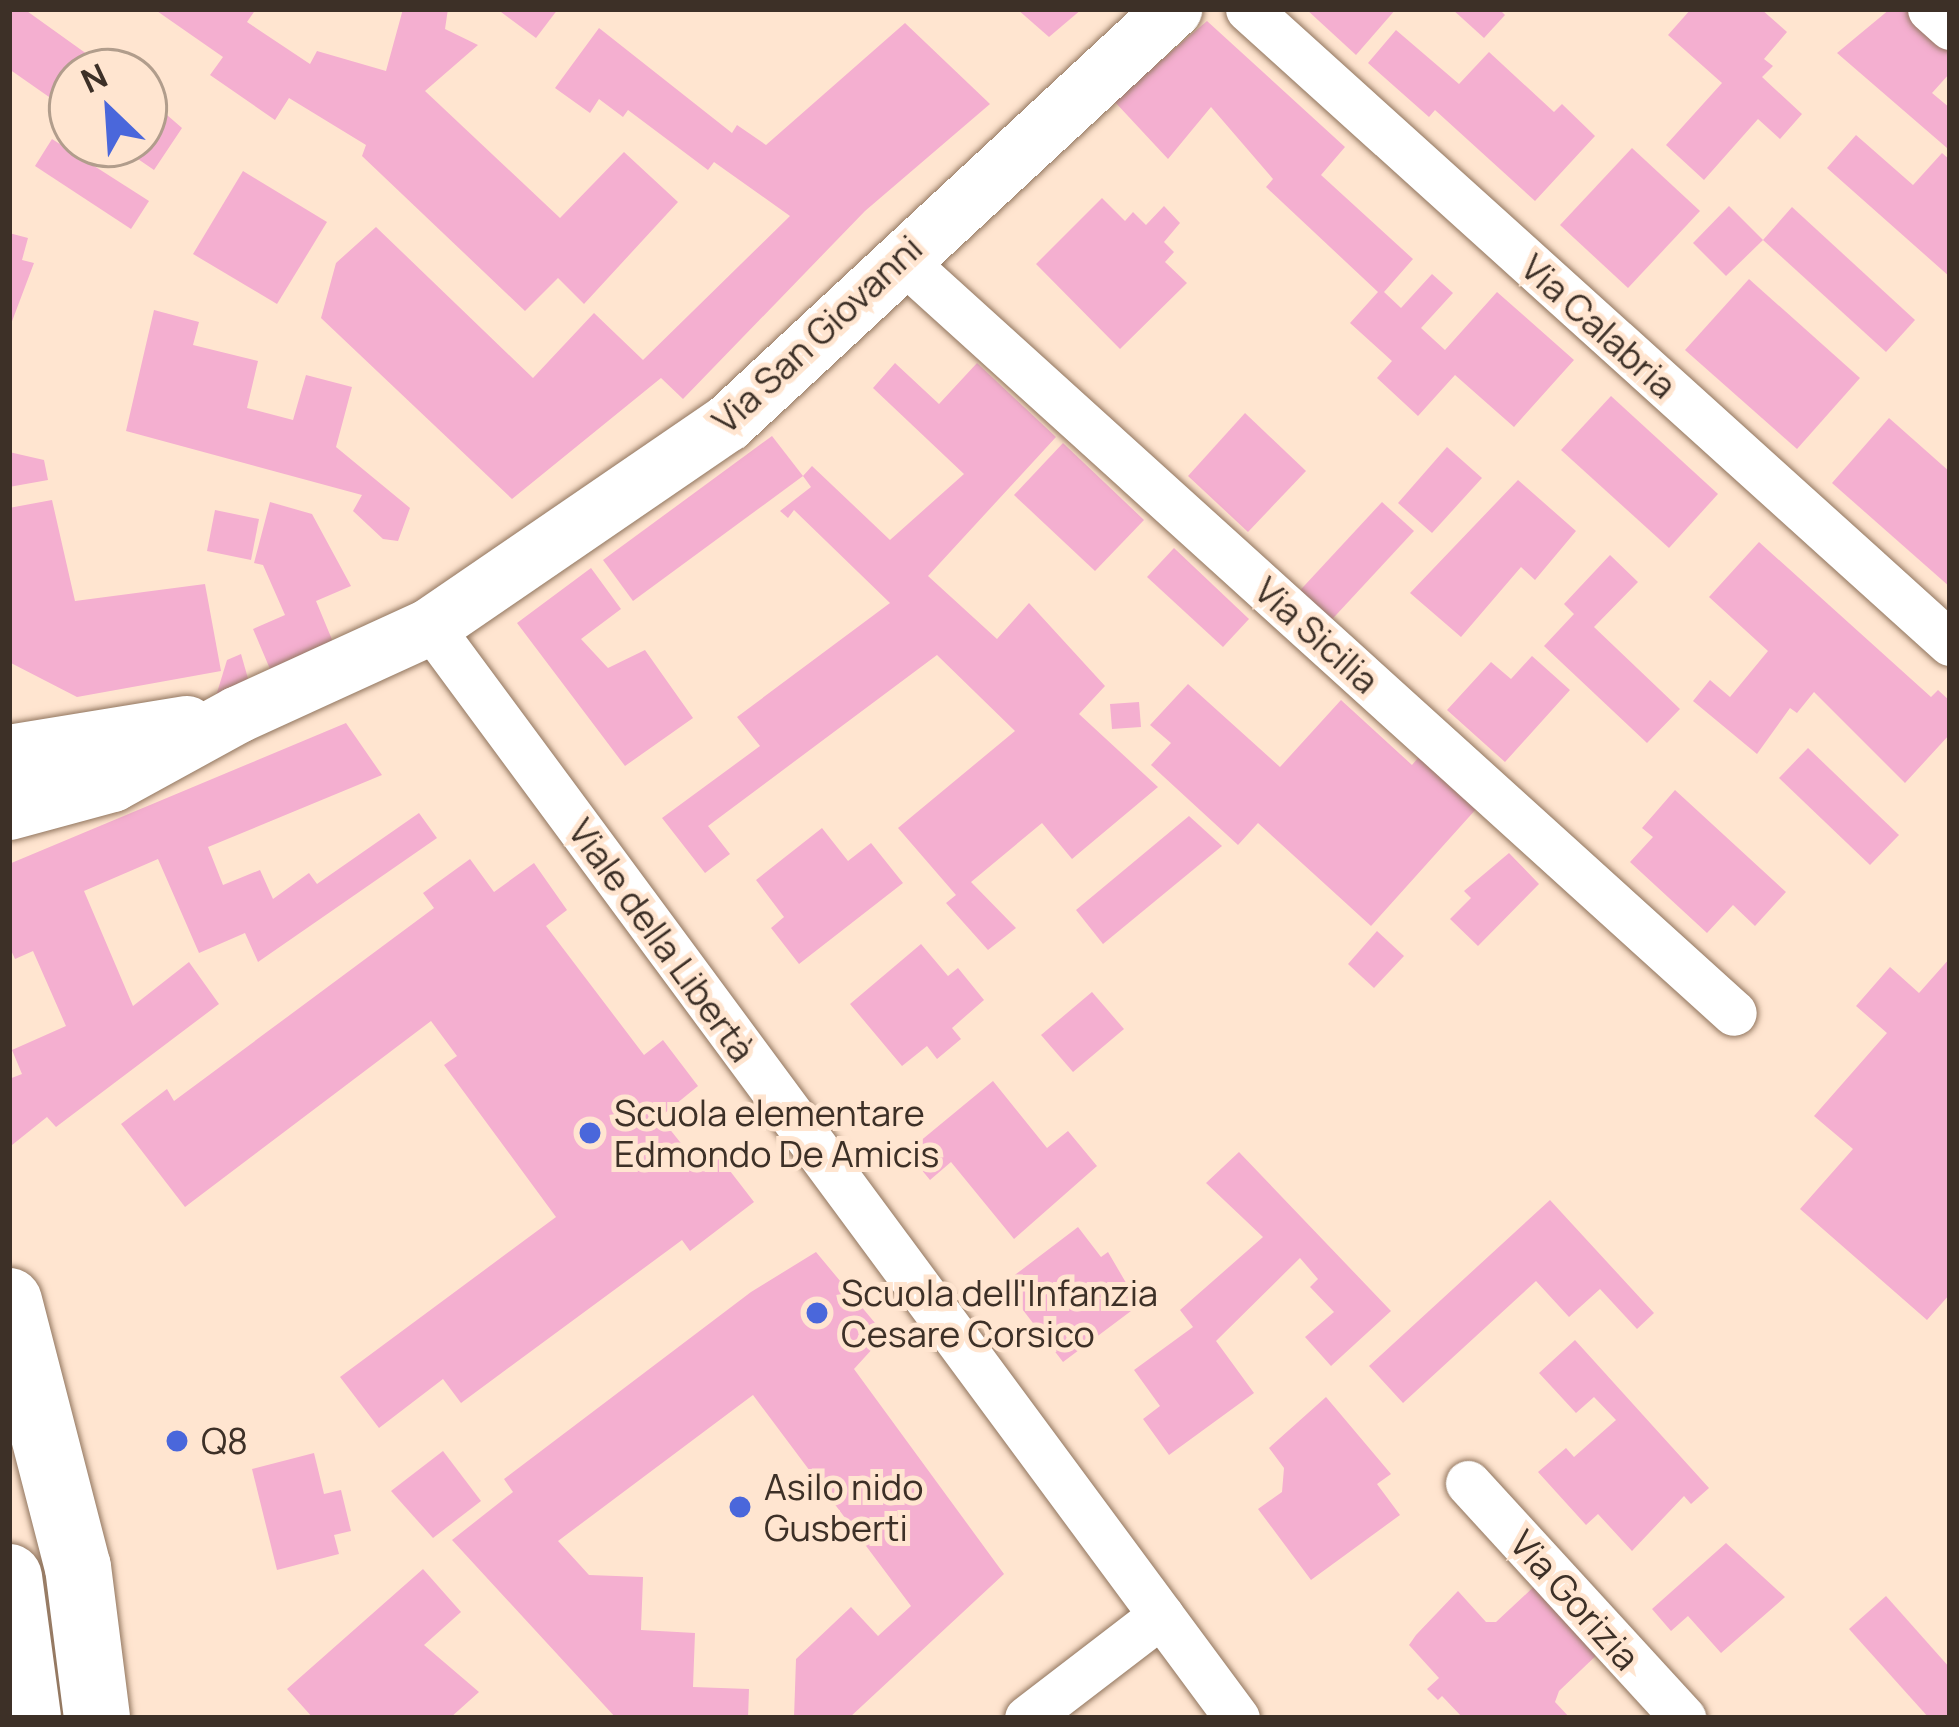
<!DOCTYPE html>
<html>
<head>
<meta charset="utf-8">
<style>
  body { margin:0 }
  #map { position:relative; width:1959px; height:1727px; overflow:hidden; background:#ffe5d0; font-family:Manrope,sans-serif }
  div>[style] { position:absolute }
  .building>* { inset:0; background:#f4afd0 }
  .roads { filter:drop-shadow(0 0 3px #91755e) drop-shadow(0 0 3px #91755e) }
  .minor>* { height:45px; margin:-22.5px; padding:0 22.5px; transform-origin:22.5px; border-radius:22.5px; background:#fff }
  .tertiary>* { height:57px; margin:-28.5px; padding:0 28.5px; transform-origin:28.5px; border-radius:28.5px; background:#fff }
  .secondary>* { height:66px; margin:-33px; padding:0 33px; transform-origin:33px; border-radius:33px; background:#fff }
  .dots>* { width:33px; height:33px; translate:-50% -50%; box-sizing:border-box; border:6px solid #ffe5d0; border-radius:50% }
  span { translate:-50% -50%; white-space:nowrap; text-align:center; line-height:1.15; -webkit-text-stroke:10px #ffe5d0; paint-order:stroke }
  .street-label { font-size:36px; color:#3d3027 }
  .poi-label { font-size:36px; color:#3d3027 }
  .left { translate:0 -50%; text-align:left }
  .frame { position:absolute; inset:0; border:12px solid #3d3027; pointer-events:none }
  .north { position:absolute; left:48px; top:48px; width:120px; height:120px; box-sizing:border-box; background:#ffe5d0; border:3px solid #b19d8c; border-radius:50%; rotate:335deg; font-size:33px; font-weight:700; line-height:48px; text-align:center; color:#3d3027 }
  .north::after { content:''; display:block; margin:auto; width:42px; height:54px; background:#4a67db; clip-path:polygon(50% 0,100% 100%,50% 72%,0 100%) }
</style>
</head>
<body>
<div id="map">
  <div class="building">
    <div style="clip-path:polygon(9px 9px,24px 9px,112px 72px,72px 72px,72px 113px,9px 69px)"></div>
    <div style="clip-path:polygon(154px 9px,256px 9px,247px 22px,310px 64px,317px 51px,386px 71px,403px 9px,448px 9px,445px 29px,478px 45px,425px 91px,560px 218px,624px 152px,678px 202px,584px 304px,558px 278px,525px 311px,362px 156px,366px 145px,289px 98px,275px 120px,210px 75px,223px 57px)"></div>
    <div style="clip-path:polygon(497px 9px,558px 9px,536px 38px)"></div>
    <div style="clip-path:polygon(1017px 9px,1082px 9px,1049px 37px)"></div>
    <div style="clip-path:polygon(1306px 9px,1396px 9px,1356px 55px)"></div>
    <div style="clip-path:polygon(1452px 9px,1499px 9px,1505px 15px,1484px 38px)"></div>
    <div style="clip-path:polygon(1691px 9px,1761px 9px,1787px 32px,1764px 59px,1773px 66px,1762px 77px,1802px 114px,1780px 139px,1758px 119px,1704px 180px,1666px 145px,1722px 83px,1668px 35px)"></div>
    <div style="clip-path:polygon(1890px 9px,1910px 9px,1950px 43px,1950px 73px,1932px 93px,1950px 108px,1947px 148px,1837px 53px)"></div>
    <div style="clip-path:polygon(1207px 21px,1345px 147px,1321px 175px,1413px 259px,1384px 292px,1401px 308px,1432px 274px,1453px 293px,1421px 328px,1445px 350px,1497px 292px,1574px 360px,1514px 427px,1455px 375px,1418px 416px,1377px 378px,1392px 361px,1350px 323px,1378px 292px,1266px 187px,1273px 179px,1211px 107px,1168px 159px,1114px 101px)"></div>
    <div style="clip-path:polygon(905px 23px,990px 104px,865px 211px,683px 399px,661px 378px,512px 499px,321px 318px,336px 263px,376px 227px,533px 378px,594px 313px,643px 360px,790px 216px,714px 162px,708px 170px,628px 110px,623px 117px,599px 99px,590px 113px,555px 88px,599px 28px,732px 133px,737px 125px,766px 145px)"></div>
    <div style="clip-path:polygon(1396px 30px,1459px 84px,1489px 52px,1554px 112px,1562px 104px,1595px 136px,1535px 201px,1435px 110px,1429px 117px,1368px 63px)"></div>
    <div style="clip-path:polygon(144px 95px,182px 128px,154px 170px,116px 144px,144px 144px)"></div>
    <div style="clip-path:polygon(1856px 135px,1913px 185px,1942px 153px,1950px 160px,1950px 277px,1827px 168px)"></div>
    <div style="clip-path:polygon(52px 139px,149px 201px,131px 229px,35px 166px)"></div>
    <div style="clip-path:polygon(1632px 148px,1700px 211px,1628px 288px,1560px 225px)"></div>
    <div style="clip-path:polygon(243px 171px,327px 222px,277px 304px,193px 254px)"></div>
    <div style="clip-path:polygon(1102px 198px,1125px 221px,1133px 212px,1146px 225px,1164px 206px,1180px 223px,1164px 242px,1174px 252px,1165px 262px,1187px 283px,1120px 349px,1036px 264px)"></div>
    <div style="clip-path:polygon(1729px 206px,1763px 240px,1726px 276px,1693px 243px)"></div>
    <div style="clip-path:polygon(1792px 207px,1915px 320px,1886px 352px,1763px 240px)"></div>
    <div style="clip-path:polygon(9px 233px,28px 238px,22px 260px,34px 263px,11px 324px)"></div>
    <div style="clip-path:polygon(1749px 279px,1860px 378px,1797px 449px,1685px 350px)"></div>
    <div style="clip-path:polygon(154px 310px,199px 322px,193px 345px,258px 361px,247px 408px,293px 420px,306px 375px,352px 387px,336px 447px,410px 508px,398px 541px,383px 539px,353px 511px,362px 495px,126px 431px)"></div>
    <div style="clip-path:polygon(895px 363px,939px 404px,977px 363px,1056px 437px,928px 576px,997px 639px,1029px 603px,1105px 686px,1079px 714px,1158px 787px,1072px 859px,1042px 823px,971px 882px,1016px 928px,988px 950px,946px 903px,956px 895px,898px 828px,1015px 731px,937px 655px,708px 826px,730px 854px,705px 873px,662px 818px,760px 746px,737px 717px,890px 603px,794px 510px,788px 518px,780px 511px,811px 487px,803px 476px,812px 466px,890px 540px,964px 474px,873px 388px)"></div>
    <div style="clip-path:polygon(1611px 396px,1718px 494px,1669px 548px,1561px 450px)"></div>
    <div style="clip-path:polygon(1245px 413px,1306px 471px,1248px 532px,1188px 476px)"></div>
    <div style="clip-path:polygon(1889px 418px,1950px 472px,1950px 587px,1832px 483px)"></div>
    <div style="clip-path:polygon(772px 436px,803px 476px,633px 601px,603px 560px)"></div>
    <div style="clip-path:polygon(1063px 443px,1144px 520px,1095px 571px,1014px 495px)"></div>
    <div style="clip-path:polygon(1447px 447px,1482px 478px,1432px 533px,1398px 503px)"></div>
    <div style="clip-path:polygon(9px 452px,44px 460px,48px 480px,9px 487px)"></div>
    <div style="clip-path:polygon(1518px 480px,1576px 531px,1535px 580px,1521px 567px,1461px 637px,1410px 593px)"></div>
    <div style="clip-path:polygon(52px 500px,75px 601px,205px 584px,221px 671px,77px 697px,9px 662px,9px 508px)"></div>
    <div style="clip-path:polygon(270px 502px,312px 514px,351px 586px,316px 601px,333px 642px,270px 669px,253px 629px,285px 615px,263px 565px,254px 563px)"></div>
    <div style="clip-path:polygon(1382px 502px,1414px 531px,1324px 628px,1292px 599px)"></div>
    <div style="clip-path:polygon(215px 510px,259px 519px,251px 560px,207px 551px)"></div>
    <div style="clip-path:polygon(1759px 542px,1931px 697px,1938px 690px,1950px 701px,1950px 734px,1905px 783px,1814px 692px,1797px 713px,1790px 708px,1757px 754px,1693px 701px,1710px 680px,1730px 697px,1768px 651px,1709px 597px)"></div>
    <div style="clip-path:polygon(1174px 548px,1249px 619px,1223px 647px,1147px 577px)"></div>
    <div style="clip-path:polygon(1610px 555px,1638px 582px,1594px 627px,1680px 709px,1647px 743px,1544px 646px,1574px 614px,1564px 604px)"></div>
    <div style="clip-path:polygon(591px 568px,621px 609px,581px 639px,608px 668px,645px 650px,693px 718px,625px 766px,517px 623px)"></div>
    <div style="clip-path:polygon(241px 654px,249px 682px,216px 696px,227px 660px)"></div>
    <div style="clip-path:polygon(1532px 656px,1570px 690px,1505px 762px,1447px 710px,1491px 662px,1511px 679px)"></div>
    <div style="clip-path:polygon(1188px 684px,1280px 767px,1341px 700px,1412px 765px,1423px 752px,1477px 808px,1371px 926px,1258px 823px,1238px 845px,1151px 765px,1171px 743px,1150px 725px)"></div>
    <div style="clip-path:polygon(1139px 702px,1141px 727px,1112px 729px,1110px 704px)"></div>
    <div style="clip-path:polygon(346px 723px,382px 775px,208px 847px,223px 885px,260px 870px,273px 899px,309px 873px,317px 884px,419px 813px,437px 838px,258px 962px,245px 933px,199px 953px,158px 859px,84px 891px,133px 1006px,189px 962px,219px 1004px,56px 1127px,47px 1117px,12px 1145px,9px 1079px,22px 1074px,12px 1050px,66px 1026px,33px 951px,15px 959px,9px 946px,9px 864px)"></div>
    <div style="clip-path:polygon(1808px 748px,1899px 835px,1870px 865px,1779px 778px)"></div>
    <div style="clip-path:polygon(1675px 790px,1786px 892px,1755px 926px,1733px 905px,1707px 933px,1630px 862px,1653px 837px,1642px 828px)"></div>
    <div style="clip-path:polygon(1189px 816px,1222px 846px,1103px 944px,1076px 910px)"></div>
    <div style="clip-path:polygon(822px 828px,848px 861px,871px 843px,903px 883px,799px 964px,771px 928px,784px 917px,756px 880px)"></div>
    <div style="clip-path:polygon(1509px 853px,1539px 884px,1478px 946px,1450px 919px,1471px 898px,1464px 891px)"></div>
    <div style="clip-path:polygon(470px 859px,494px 892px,534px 863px,567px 910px,546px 926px,644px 1055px,663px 1040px,698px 1086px,660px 1117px,704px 1172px,720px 1158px,754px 1202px,690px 1251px,682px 1240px,461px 1403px,443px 1379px,379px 1428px,340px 1377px,556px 1217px,444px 1065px,457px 1056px,431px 1021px,185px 1207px,121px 1124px,167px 1089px,174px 1101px,434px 908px,423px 893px)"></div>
    <div style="clip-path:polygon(1377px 931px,1404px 956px,1374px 988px,1348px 964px)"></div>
    <div style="clip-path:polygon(921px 944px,948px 976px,958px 968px,984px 1000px,952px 1028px,961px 1039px,937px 1059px,927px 1046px,902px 1066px,850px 1004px)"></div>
    <div style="clip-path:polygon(1950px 958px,1950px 1294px,1927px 1320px,1800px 1209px,1853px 1149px,1814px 1116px,1887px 1033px,1856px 1006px,1890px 967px,1919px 993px)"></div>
    <div style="clip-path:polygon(1092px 992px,1124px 1029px,1073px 1072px,1041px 1035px)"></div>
    <div style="clip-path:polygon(993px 1081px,1047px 1148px,1068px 1131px,1097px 1166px,1014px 1239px,951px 1162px,930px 1180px,907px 1152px)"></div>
    <div style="clip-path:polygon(1239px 1152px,1391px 1311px,1331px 1366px,1305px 1337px,1334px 1312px,1310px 1287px,1318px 1279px,1300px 1258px,1216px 1341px,1254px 1393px,1169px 1455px,1143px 1419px,1160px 1406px,1134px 1370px,1193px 1327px,1180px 1310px,1263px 1237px,1206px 1183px)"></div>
    <div style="clip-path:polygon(1550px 1200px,1654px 1313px,1637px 1329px,1600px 1289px,1569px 1317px,1536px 1281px,1403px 1403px,1369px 1366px)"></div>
    <div style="clip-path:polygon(1078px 1227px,1101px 1257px,1108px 1252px,1139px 1305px,1063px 1362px,1003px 1284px)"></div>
    <div style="clip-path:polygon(816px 1252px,885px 1335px,854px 1369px,1004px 1574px,849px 1718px,794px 1718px,796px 1659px,851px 1607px,878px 1636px,911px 1606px,753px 1395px,558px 1541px,589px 1575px,643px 1577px,641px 1630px,695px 1633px,693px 1687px,749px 1689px,748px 1718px,616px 1718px,452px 1540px,513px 1492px,504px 1479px,751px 1292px)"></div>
    <div style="clip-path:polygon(1575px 1340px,1709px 1488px,1691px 1504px,1684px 1496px,1632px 1551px,1598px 1514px,1586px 1525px,1538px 1472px,1566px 1448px,1574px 1457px,1616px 1420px,1594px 1397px,1576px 1413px,1539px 1373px)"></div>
    <div style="clip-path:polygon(1326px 1397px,1391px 1474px,1377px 1484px,1400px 1515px,1311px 1580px,1258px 1509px,1282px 1492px,1284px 1468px,1269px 1448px)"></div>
    <div style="clip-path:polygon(443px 1451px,481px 1501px,433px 1538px,391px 1491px)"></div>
    <div style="clip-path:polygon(314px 1453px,324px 1494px,341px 1490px,351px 1531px,334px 1535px,339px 1554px,277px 1570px,252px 1469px)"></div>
    <div style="clip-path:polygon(1726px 1543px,1785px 1597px,1721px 1653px,1688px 1616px,1671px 1631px,1652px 1609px)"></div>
    <div style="clip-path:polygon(423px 1569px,461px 1612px,424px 1645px,479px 1692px,450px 1718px,313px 1718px,287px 1689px)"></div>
    <div style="clip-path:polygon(1540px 1581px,1603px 1649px,1559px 1691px,1555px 1702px,1570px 1718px,1463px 1718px,1442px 1696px,1438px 1700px,1427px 1689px,1439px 1678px,1409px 1645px,1416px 1635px,1458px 1591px,1486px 1622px,1496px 1622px)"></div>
    <div style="clip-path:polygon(1886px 1596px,1950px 1668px,1950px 1718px,1929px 1718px,1849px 1629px)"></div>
  </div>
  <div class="roads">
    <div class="minor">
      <div style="left:1248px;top:9px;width:946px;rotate:42.09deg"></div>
      <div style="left:1930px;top:9px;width:27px;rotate:42deg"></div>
      <div style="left:899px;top:257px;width:1126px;rotate:42.16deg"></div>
      <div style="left:430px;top:626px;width:1358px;rotate:53.54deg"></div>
      <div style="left:1468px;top:1483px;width:319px;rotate:47.5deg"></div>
      <div style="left:1027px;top:1718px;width:169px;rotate:-37.5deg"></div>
    </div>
    <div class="tertiary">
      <div style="left:9px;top:753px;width:180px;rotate:-9.3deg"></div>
      <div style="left:9px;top:811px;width:107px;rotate:-15.2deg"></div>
      <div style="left:112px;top:783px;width:144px;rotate:-28.7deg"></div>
      <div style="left:238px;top:714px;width:211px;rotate:-24.6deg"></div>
      <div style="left:430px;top:626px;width:360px;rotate:-34.4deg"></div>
      <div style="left:727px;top:423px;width:609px;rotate:-42.87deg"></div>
    </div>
    <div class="secondary">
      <div style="left:9px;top:1301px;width:275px;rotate:75.5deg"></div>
      <div style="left:78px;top:1567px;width:152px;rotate:82.8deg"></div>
      <div style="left:9px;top:1577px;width:142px;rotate:82.3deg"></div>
    </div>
  </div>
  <div class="dots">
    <div style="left:590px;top:1133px;background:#4a67db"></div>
    <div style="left:817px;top:1313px;background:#4a67db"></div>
    <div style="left:177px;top:1441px;background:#4a67db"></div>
    <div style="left:740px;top:1507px;background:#4a67db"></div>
  </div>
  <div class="street-label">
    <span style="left:1599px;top:326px;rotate:42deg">Via Calabria</span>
    <span style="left:817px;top:334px;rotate:-43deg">Via San Giovanni</span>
    <span style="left:1317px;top:635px;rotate:42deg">Via Sicilia</span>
    <span style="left:662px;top:940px;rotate:54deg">Viale della Libertà</span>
    <span style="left:1575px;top:1600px;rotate:48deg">Via Gorizia</span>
  </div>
  <div class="poi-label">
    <span class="left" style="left:614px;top:1133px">Scuola elementare<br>Edmondo De Amicis</span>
    <span class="left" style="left:841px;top:1313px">Scuola dell'Infanzia<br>Cesare Corsico</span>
    <span class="left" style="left:201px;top:1441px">Q8</span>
    <span class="left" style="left:764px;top:1507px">Asilo nido<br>Gusberti</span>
  </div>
  <div class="frame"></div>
  <div class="north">N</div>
</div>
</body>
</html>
